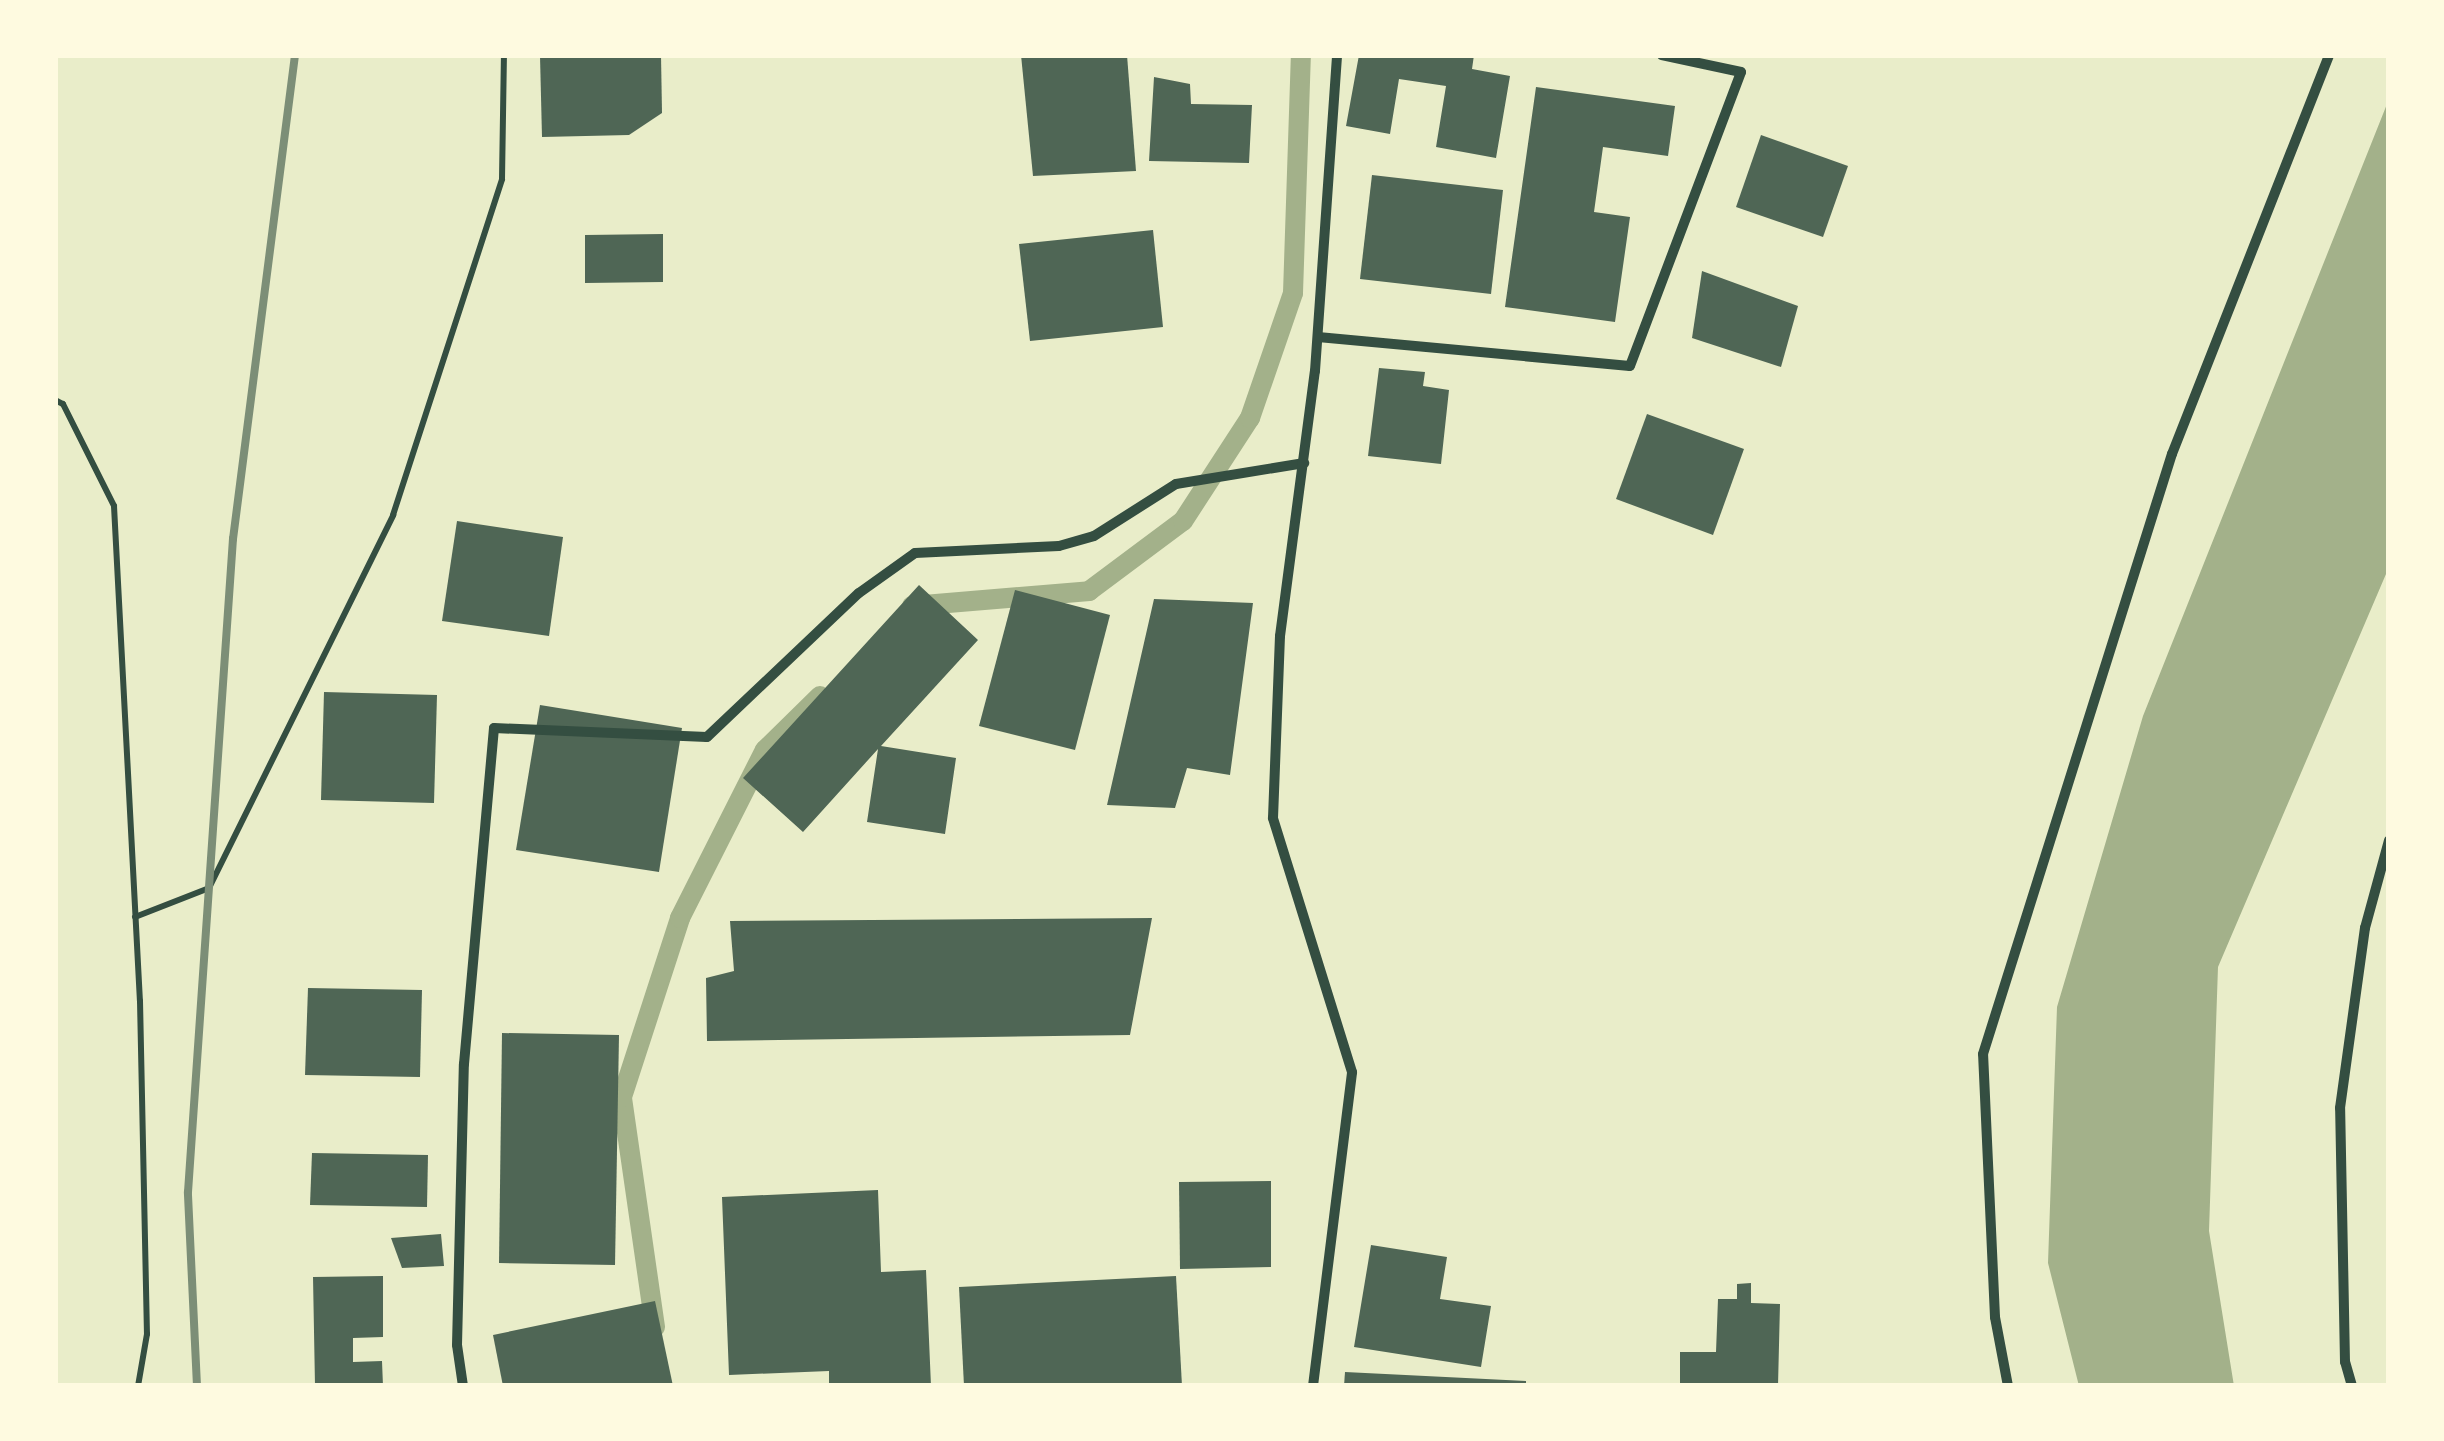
<!DOCTYPE html>
<html>
<head>
<meta charset="utf-8">
<style>
  body { margin:0 }
  #map { position:relative; width:2444px; height:1441px; overflow:hidden; background:#e9edc9; font-family:"PT Sans",sans-serif }
  div>[style] { position:absolute }
  .water>* { inset:0; background:#a3b18a }
  .stream>* { height:20px; margin:-10px; padding:0 10px; transform-origin:10px; border-radius:10px; background:#a3b18a }
  .building>* { inset:0; background:#4f6655 }
  .path>* { height:6px; margin:-3px; padding:0 3px; transform-origin:3px; border-radius:3px; background:#344e41 }
  .minor>* { height:10px; margin:-5px; padding:0 5px; transform-origin:5px; border-radius:5px; background:#344e41 }
  .rail>* { height:8px; margin:-4px; padding:0 4px; transform-origin:4px; border-radius:4px; background:#7c8e77 }
  span { translate:-50% -50%; white-space:nowrap; text-align:center; line-height:1.15; -webkit-text-stroke:10px #fefae0; paint-order:stroke }
  .frame { position:absolute; inset:0; border:58px solid #fefae0; pointer-events:none }
</style>
</head>
<body>
<div id="map">
  <div class="water">
    <div style="clip-path:polygon(2389px 99px,2389px 567px,2218px 967px,2209px 1231px,2234px 1386px,2079px 1386px,2048px 1263px,2057px 1007px,2143px 716px)"></div>
  </div>
  <div class="stream">
    <div style="left:912px;top:606px;width:178px;rotate:-4.8deg"></div>
    <div style="left:1089px;top:591px;width:117px;rotate:-36.7deg"></div>
    <div style="left:1183px;top:521px;width:123px;rotate:-57deg"></div>
    <div style="left:1250px;top:418px;width:132px;rotate:-71deg"></div>
    <div style="left:1293px;top:293px;width:238px;rotate:-88.1deg"></div>
    <div style="left:655px;top:1327px;width:232px;rotate:-98.2deg"></div>
    <div style="left:622px;top:1097px;width:188px;rotate:-72deg"></div>
    <div style="left:680px;top:918px;width:188px;rotate:-63.2deg"></div>
    <div style="left:765px;top:750px;width:77px;rotate:-44.5deg"></div>
  </div>
  <div class="building">
    <div style="clip-path:polygon(571px 55px,661px 55px,662px 113px,629px 135px,542px 137px,540px 56px)"></div>
    <div style="clip-path:polygon(1021px 55px,1127px 55px,1136px 171px,1033px 176px)"></div>
    <div style="clip-path:polygon(1359px 55px,1474px 55px,1472px 69px,1510px 76px,1496px 158px,1436px 147px,1446px 86px,1399px 79px,1390px 134px,1346px 126px)"></div>
    <div style="clip-path:polygon(1154px 77px,1190px 84px,1191px 104px,1252px 105px,1249px 163px,1149px 161px)"></div>
    <div style="clip-path:polygon(1536px 87px,1675px 106px,1668px 156px,1603px 147px,1594px 212px,1630px 217px,1615px 322px,1505px 307px)"></div>
    <div style="clip-path:polygon(1761px 135px,1848px 166px,1823px 237px,1736px 207px)"></div>
    <div style="clip-path:polygon(1372px 175px,1503px 190px,1491px 294px,1360px 279px)"></div>
    <div style="clip-path:polygon(1153px 230px,1163px 327px,1030px 341px,1019px 244px)"></div>
    <div style="clip-path:polygon(663px 234px,663px 282px,585px 283px,585px 235px)"></div>
    <div style="clip-path:polygon(1702px 271px,1798px 306px,1781px 367px,1692px 338px)"></div>
    <div style="clip-path:polygon(1379px 368px,1425px 372px,1423px 386px,1449px 390px,1441px 464px,1368px 456px)"></div>
    <div style="clip-path:polygon(1647px 414px,1744px 449px,1713px 535px,1616px 499px)"></div>
    <div style="clip-path:polygon(457px 521px,563px 537px,549px 636px,442px 621px)"></div>
    <div style="clip-path:polygon(919px 585px,978px 640px,881px 746px,956px 758px,945px 834px,867px 822px,878px 749px,803px 832px,743px 778px)"></div>
    <div style="clip-path:polygon(1015px 590px,1110px 615px,1075px 750px,979px 726px)"></div>
    <div style="clip-path:polygon(1154px 599px,1253px 603px,1230px 775px,1187px 768px,1175px 808px,1107px 805px)"></div>
    <div style="clip-path:polygon(324px 692px,437px 695px,434px 803px,321px 800px)"></div>
    <div style="clip-path:polygon(540px 705px,682px 728px,659px 872px,516px 850px)"></div>
    <div style="clip-path:polygon(1152px 918px,1130px 1035px,707px 1041px,706px 978px,734px 971px,730px 921px)"></div>
    <div style="clip-path:polygon(308px 988px,422px 990px,420px 1077px,305px 1075px)"></div>
    <div style="clip-path:polygon(502px 1033px,619px 1035px,615px 1265px,499px 1263px)"></div>
    <div style="clip-path:polygon(312px 1153px,428px 1155px,427px 1207px,310px 1205px)"></div>
    <div style="clip-path:polygon(1271px 1181px,1271px 1267px,1180px 1269px,1179px 1182px)"></div>
    <div style="clip-path:polygon(878px 1190px,881px 1272px,926px 1270px,931px 1386px,829px 1386px,829px 1371px,729px 1375px,722px 1197px)"></div>
    <div style="clip-path:polygon(441px 1234px,444px 1266px,402px 1268px,391px 1238px)"></div>
    <div style="clip-path:polygon(1371px 1245px,1447px 1257px,1440px 1299px,1491px 1306px,1481px 1367px,1354px 1347px)"></div>
    <div style="clip-path:polygon(383px 1276px,383px 1337px,353px 1338px,353px 1362px,382px 1361px,383px 1386px,315px 1386px,313px 1277px)"></div>
    <div style="clip-path:polygon(1176px 1276px,1182px 1386px,964px 1386px,959px 1287px)"></div>
    <div style="clip-path:polygon(1751px 1283px,1751px 1303px,1780px 1304px,1778px 1386px,1680px 1386px,1680px 1352px,1716px 1352px,1718px 1299px,1737px 1299px,1737px 1284px)"></div>
    <div style="clip-path:polygon(655px 1301px,673px 1386px,503px 1386px,493px 1335px)"></div>
    <div style="clip-path:polygon(1345px 1372px,1526px 1381px,1526px 1386px,1344px 1386px)"></div>
  </div>
  <div class="path">
    <div style="left:55px;top:400px;width:9px;rotate:27deg"></div>
    <div style="left:63px;top:404px;width:114px;rotate:63.4deg"></div>
    <div style="left:114px;top:506px;width:496px;rotate:87deg"></div>
    <div style="left:140px;top:1001px;width:333px;rotate:88.8deg"></div>
    <div style="left:147px;top:1334px;width:53px;rotate:99.8deg"></div>
    <div style="left:135px;top:917px;width:79px;rotate:-21.4deg"></div>
    <div style="left:209px;top:888px;width:416px;rotate:-63.7deg"></div>
    <div style="left:393px;top:515px;width:353px;rotate:-72deg"></div>
    <div style="left:502px;top:179px;width:124px;rotate:-89.1deg"></div>
  </div>
  <div class="minor">
    <div style="left:1318px;top:337px;width:313px;rotate:5.3deg"></div>
    <div style="left:1630px;top:366px;width:314px;rotate:-69.3deg"></div>
    <div style="left:1741px;top:72px;width:81px;rotate:-167.9deg"></div>
    <div style="left:463px;top:1386px;width:41px;rotate:-98.3deg"></div>
    <div style="left:457px;top:1345px;width:281px;rotate:-88.6deg"></div>
    <div style="left:464px;top:1064px;width:337px;rotate:-84.9deg"></div>
    <div style="left:494px;top:728px;width:213px;rotate:2.4deg"></div>
    <div style="left:707px;top:737px;width:209px;rotate:-43.5deg"></div>
    <div style="left:859px;top:593px;width:69px;rotate:-35.5deg"></div>
    <div style="left:915px;top:553px;width:144px;rotate:-2.8deg"></div>
    <div style="left:1059px;top:546px;width:36px;rotate:-16deg"></div>
    <div style="left:1094px;top:536px;width:97px;rotate:-32.4deg"></div>
    <div style="left:1176px;top:484px;width:130px;rotate:-9.3deg"></div>
    <div style="left:1313px;top:1386px;width:316px;rotate:-82.9deg"></div>
    <div style="left:1352px;top:1072px;width:266px;rotate:-107.3deg"></div>
    <div style="left:1273px;top:818px;width:182px;rotate:-87.8deg"></div>
    <div style="left:1280px;top:636px;width:267px;rotate:-82.5deg"></div>
    <div style="left:1315px;top:371px;width:317px;rotate:-86deg"></div>
    <div style="left:2008px;top:1386px;width:70px;rotate:-100.7deg"></div>
    <div style="left:1995px;top:1317px;width:263px;rotate:-92.6deg"></div>
    <div style="left:1983px;top:1054px;width:629px;rotate:-72.52deg"></div>
    <div style="left:2172px;top:454px;width:429px;rotate:-68.5deg"></div>
    <div style="left:2352px;top:1386px;width:25px;rotate:-106deg"></div>
    <div style="left:2345px;top:1362px;width:254px;rotate:-91.1deg"></div>
    <div style="left:2340px;top:1108px;width:182px;rotate:-82.1deg"></div>
    <div style="left:2365px;top:928px;width:91px;rotate:-74.7deg"></div>
  </div>
  <div class="rail">
    <div style="left:197px;top:1386px;width:194px;rotate:-92.7deg"></div>
    <div style="left:188px;top:1192px;width:655px;rotate:-86.06deg"></div>
    <div style="left:233px;top:539px;width:488px;rotate:-82.7deg"></div>
  </div>
  <div class="frame"></div>
</div>
</body>
</html>
